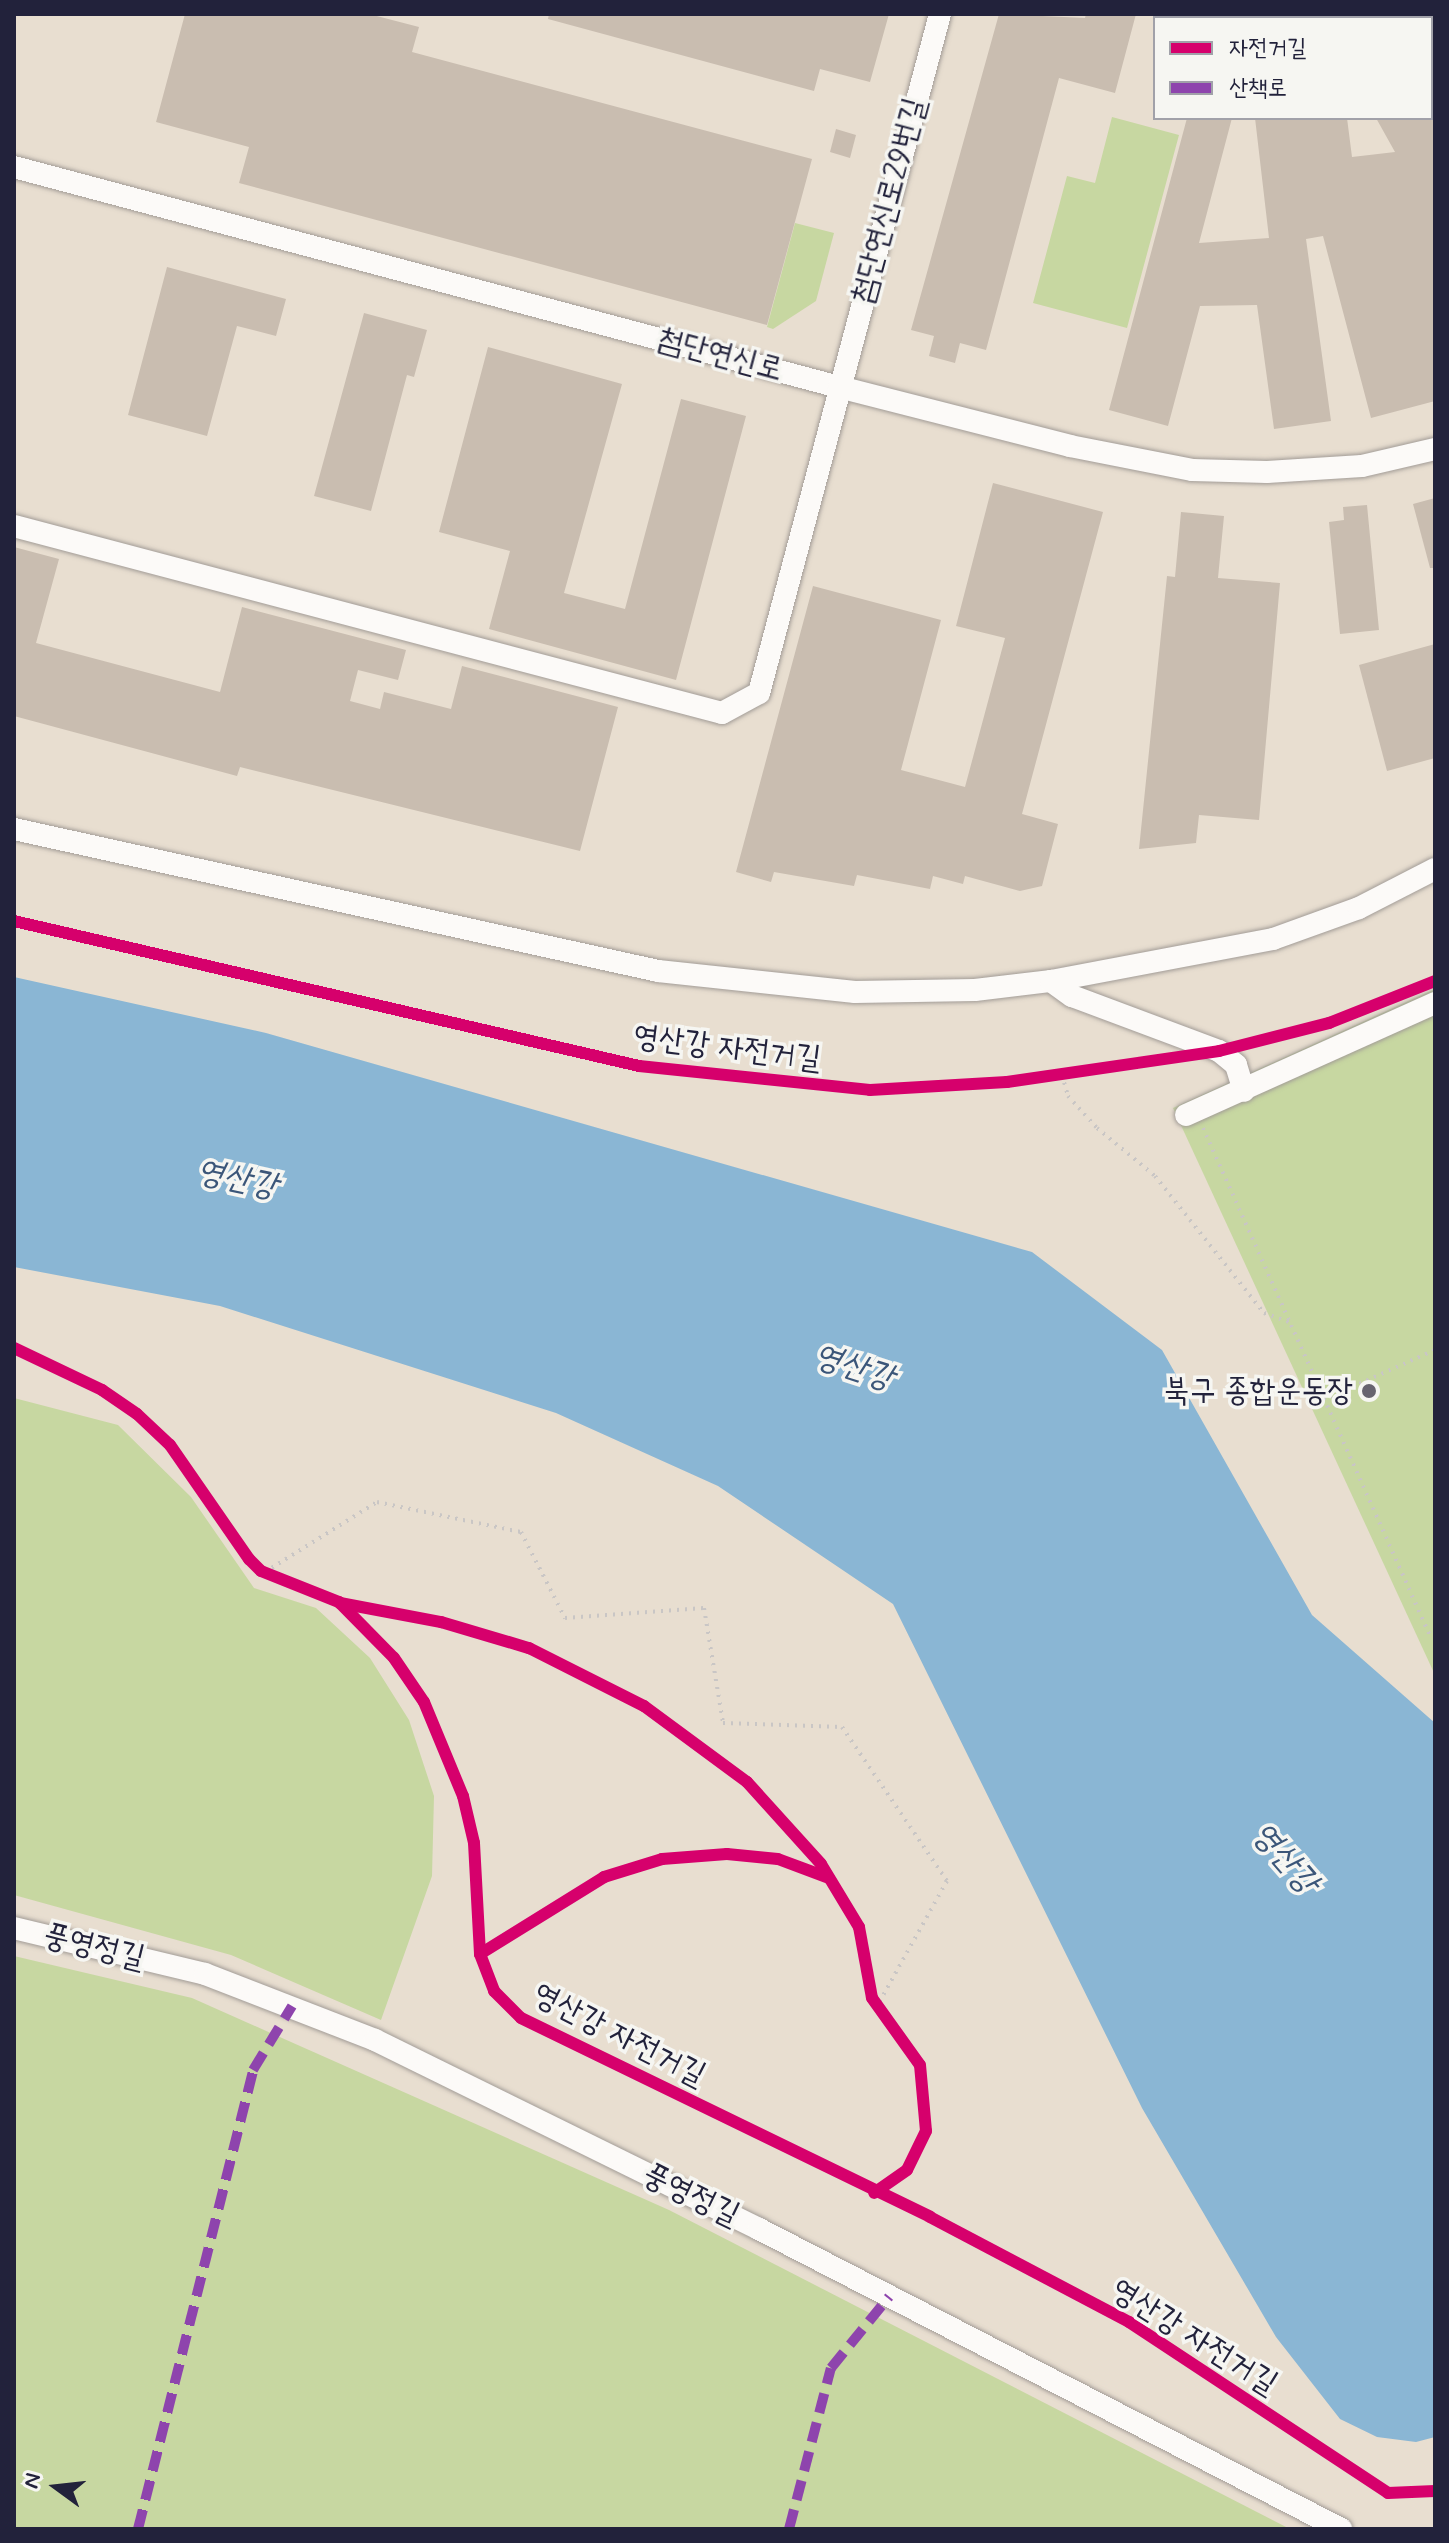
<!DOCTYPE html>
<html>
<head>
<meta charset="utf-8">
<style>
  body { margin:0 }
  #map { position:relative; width:1449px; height:2543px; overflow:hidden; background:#e8ded0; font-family:Mynerve,"Poor Story",sans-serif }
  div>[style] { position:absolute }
  .green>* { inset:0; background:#c7d7a1 }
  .water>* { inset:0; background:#8ab6d4 }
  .building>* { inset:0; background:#c9bdb0 }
  .path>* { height:4px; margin-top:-2px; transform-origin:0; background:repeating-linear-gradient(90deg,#c9c6c5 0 2px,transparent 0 8px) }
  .roads { filter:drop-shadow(0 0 2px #a29c97) drop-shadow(0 0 2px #a29c97) }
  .minor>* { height:22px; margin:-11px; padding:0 11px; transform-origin:11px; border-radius:11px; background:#fcfaf8 }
  .quiet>* { height:10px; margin-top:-5px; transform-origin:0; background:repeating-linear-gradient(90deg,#8e44ad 0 20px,transparent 0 30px) }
  .cycleway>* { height:12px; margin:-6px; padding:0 6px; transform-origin:6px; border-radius:6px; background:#d6006c }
  .dots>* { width:22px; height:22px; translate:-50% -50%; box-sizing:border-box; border:4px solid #f6f6f2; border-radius:50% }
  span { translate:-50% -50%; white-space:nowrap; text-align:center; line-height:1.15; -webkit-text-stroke:7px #f6f6f2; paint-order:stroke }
  .street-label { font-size:32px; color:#22223b }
  .poi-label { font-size:32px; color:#22223b }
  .right { translate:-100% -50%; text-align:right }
  .water-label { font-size:34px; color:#3b5679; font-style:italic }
  .frame { position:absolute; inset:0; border:16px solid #22223b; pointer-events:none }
  .legend { position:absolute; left:1153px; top:16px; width:280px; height:104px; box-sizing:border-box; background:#f6f6f2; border:2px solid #a1a1a9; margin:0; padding:10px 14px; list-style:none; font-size:24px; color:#22223b }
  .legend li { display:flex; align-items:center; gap:16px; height:40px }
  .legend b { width:40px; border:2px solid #a1a1a9 }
  .north { position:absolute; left:16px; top:2447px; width:80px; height:80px; -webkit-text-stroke:6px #f6f6f2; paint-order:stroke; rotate:285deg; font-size:22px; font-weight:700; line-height:32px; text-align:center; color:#22223b }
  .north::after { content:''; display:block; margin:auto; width:28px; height:36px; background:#22223b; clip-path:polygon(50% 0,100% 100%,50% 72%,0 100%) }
</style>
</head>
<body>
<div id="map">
  <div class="green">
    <div style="clip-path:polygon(1112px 117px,1179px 135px,1127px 328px,1033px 303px,1067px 176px,1095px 183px)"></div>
    <div style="clip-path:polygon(795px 223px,834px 233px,816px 301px,773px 329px,767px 327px)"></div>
    <div style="clip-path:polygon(1435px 989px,1435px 1675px,1173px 1108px)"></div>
    <div style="clip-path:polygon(14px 1398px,118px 1425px,191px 1497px,254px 1588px,316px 1608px,370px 1658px,409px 1720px,434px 1796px,432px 1876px,381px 2020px,231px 1955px,14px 1895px)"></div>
    <div style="clip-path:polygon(14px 1956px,192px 1998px,669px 2210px,1290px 2529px,14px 2529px)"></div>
  </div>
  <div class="water">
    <div style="clip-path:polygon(14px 977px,266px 1033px,1032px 1252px,1162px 1350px,1312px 1615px,1435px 1723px,1435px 2437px,1416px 2442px,1377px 2437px,1340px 2419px,1276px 2337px,1142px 2108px,893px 1604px,718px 1486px,556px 1413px,220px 1306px,14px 1267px)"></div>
  </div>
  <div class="building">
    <div style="clip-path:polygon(185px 14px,369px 14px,419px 27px,412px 52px,812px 159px,767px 325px,239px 183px,249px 147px,156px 122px)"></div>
    <div style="clip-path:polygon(549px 14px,889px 14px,870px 82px,820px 69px,814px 91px,548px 19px)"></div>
    <div style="clip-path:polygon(999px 14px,1085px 18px,1086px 14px,1136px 14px,1115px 93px,1059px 78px,986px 350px,960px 343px,955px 363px,929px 356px,934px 336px,911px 330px)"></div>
    <div style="clip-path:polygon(1187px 118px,1232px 118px,1199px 243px,1269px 238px,1255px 118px,1347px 118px,1352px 157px,1395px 152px,1376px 118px,1435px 118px,1435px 401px,1371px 418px,1323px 236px,1306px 239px,1331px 421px,1274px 429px,1257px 305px,1200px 306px,1168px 426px,1109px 410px)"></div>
    <div style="clip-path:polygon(836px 129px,856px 135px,850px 158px,830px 152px)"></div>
    <div style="clip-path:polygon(167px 267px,286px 299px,276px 336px,237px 326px,207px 436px,128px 415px)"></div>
    <div style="clip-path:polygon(364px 313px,427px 330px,414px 377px,407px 375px,371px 511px,314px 496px)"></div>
    <div style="clip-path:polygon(488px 347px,622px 384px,564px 593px,625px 609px,681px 399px,746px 416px,676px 680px,489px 629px,510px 551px,439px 532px)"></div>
    <div style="clip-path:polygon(993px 483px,1103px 512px,1022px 814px,1058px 824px,1042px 886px,1020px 891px,965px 876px,963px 884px,933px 876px,930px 889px,857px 875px,854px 886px,774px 872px,771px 882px,736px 872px,813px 586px,941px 620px,901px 770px,965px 787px,1005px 638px,956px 626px)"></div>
    <div style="clip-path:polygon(1435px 498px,1435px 568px,1430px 568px,1413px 504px)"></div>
    <div style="clip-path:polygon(1367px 505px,1379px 630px,1340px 634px,1329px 522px,1344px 520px,1343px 507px)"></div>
    <div style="clip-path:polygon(1181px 512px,1224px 516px,1218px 578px,1280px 583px,1259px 820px,1199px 815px,1196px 843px,1139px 849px,1167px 576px,1175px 577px)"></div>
    <div style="clip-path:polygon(14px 547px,59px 559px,36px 643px,220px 692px,242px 607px,406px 650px,398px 680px,358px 670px,350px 701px,380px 709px,384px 692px,451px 709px,462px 666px,618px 707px,580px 851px,240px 767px,237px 776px,14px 716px)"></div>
    <div style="clip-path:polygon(1435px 644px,1435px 758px,1387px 771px,1359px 665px)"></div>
  </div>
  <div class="path">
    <div style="left:1062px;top:1075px;width:22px;rotate:74deg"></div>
    <div style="left:1068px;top:1096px;width:43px;rotate:47.8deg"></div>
    <div style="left:1097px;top:1128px;width:75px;rotate:39.6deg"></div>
    <div style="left:1155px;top:1176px;width:175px;rotate:51.5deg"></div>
    <div style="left:1264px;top:1313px;width:27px;rotate:20deg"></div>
    <div style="left:1203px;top:1128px;width:559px;rotate:65.91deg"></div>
    <div style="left:1323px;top:1400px;width:123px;rotate:-24.1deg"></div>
    <div style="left:265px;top:1572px;width:132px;rotate:-32deg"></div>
    <div style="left:377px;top:1502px;width:147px;rotate:11.8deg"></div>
    <div style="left:521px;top:1532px;width:97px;rotate:62.9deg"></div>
    <div style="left:565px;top:1618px;width:139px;rotate:-4.1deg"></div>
    <div style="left:704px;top:1608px;width:117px;rotate:80.6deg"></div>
    <div style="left:723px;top:1723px;width:119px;rotate:1.9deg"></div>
    <div style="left:842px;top:1727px;width:186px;rotate:55.7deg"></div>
    <div style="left:947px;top:1881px;width:143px;rotate:119.2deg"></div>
  </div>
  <div class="roads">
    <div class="minor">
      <div style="left:14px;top:167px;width:854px;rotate:14.93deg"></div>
      <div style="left:839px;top:387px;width:238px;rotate:14.3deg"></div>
      <div style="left:1070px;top:446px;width:124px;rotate:11.1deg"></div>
      <div style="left:1192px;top:470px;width:75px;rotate:1.5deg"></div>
      <div style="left:1267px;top:472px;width:95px;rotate:-3.6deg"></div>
      <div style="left:1362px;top:466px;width:75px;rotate:-13.1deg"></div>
      <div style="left:14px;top:526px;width:732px;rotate:14.8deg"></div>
      <div style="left:722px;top:713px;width:42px;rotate:-28.4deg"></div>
      <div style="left:759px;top:693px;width:703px;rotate:-75.07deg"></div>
      <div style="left:14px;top:829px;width:659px;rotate:12.43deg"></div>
      <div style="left:658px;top:971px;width:198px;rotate:6.1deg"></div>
      <div style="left:855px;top:992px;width:120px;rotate:-1deg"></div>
      <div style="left:975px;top:990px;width:77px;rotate:-6.8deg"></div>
      <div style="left:1051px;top:981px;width:226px;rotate:-10.7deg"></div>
      <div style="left:1273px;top:939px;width:91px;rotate:-19.8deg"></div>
      <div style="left:1359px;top:908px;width:85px;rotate:-27.2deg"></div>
      <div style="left:1051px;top:981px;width:26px;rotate:36deg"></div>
      <div style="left:1072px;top:996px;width:157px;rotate:20.5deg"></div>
      <div style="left:1219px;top:1051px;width:22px;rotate:39deg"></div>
      <div style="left:1236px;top:1065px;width:27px;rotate:73deg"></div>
      <div style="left:1186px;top:1115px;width:273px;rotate:-24.2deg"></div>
      <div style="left:14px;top:1928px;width:196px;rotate:13.5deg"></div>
      <div style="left:205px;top:1974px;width:182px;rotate:21.2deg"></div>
      <div style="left:375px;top:2040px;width:428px;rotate:26.2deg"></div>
      <div style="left:759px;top:2229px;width:655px;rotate:27.27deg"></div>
    </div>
  </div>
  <div class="quiet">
    <div style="left:138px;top:2529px;width:473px;rotate:-75.9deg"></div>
    <div style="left:253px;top:2070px;width:75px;rotate:-58.6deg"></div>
    <div style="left:789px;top:2529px;width:166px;rotate:-75.4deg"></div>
    <div style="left:831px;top:2368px;width:92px;rotate:-50.8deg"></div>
  </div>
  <div class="cycleway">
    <div style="left:14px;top:921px;width:642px;rotate:13.06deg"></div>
    <div style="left:639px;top:1066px;width:232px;rotate:5.9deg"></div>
    <div style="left:870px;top:1090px;width:137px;rotate:-3.3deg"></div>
    <div style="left:1007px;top:1082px;width:214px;rotate:-8.3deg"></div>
    <div style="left:1219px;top:1051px;width:114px;rotate:-14.3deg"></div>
    <div style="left:1329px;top:1023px;width:114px;rotate:-21.6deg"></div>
    <div style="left:14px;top:1348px;width:98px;rotate:25.5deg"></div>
    <div style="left:102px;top:1390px;width:42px;rotate:34.4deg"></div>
    <div style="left:137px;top:1414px;width:45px;rotate:43.2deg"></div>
    <div style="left:170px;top:1445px;width:139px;rotate:55.3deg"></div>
    <div style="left:249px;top:1559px;width:17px;rotate:45deg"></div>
    <div style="left:261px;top:1571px;width:84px;rotate:21.7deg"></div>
    <div style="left:339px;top:1602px;width:78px;rotate:45.5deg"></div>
    <div style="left:394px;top:1658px;width:53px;rotate:55.7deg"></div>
    <div style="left:424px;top:1702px;width:102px;rotate:67.5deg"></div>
    <div style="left:463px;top:1796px;width:48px;rotate:76.8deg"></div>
    <div style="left:474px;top:1843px;width:111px;rotate:86.9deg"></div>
    <div style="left:480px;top:1954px;width:40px;rotate:69deg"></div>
    <div style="left:494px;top:1991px;width:38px;rotate:45deg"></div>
    <div style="left:521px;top:2018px;width:455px;rotate:25.9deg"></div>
    <div style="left:930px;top:2217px;width:225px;rotate:27.8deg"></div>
    <div style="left:1129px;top:2322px;width:310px;rotate:33.4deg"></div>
    <div style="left:1388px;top:2493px;width:47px;rotate:-2.4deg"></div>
    <div style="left:340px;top:1603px;width:103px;rotate:10.7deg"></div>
    <div style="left:441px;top:1622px;width:92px;rotate:16.5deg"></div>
    <div style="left:529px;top:1648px;width:129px;rotate:26.8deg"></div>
    <div style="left:644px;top:1706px;width:128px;rotate:36.4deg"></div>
    <div style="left:747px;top:1782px;width:110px;rotate:47.9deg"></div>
    <div style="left:821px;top:1864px;width:74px;rotate:58.9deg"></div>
    <div style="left:859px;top:1927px;width:72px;rotate:79.6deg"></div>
    <div style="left:872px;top:1998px;width:82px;rotate:54.4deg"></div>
    <div style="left:920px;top:2065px;width:66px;rotate:84.8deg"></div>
    <div style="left:926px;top:2131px;width:43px;rotate:116deg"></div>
    <div style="left:907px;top:2170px;width:40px;rotate:145.1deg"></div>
    <div style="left:480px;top:1954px;width:146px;rotate:-31.8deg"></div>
    <div style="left:604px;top:1877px;width:61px;rotate:-17.2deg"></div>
    <div style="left:662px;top:1859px;width:65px;rotate:-4.4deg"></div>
    <div style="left:727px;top:1854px;width:51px;rotate:5.6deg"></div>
    <div style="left:778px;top:1859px;width:54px;rotate:20.4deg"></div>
  </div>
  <div class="dots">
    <div style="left:1369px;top:1391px;background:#67646f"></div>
  </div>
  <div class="street-label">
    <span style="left:889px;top:201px;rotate:-75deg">첨단연신로29번길</span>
    <span style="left:720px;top:355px;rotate:15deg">첨단연신로</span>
    <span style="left:727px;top:1048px;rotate:7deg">영산강 자전거길</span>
    <span style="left:94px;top:1947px;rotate:14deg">풍영정길</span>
    <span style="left:619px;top:2035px;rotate:27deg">영산강 자전거길</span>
    <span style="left:691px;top:2195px;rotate:26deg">풍영정길</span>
    <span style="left:1194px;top:2337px;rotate:32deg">영산강 자전거길</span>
  </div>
  <div class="poi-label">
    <span class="right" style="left:1353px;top:1391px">북구 종합운동장</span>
  </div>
  <div class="water-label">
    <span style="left:237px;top:1179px;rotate:12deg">영산강</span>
    <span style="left:854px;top:1367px;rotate:18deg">영산강</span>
    <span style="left:1285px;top:1858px;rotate:49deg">영산강</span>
  </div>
  <div class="frame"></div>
  <ul class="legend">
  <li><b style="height:10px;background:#d6006c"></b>자전거길</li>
  <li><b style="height:10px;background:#8e44ad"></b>산책로</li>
  </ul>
  <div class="north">N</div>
</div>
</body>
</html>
